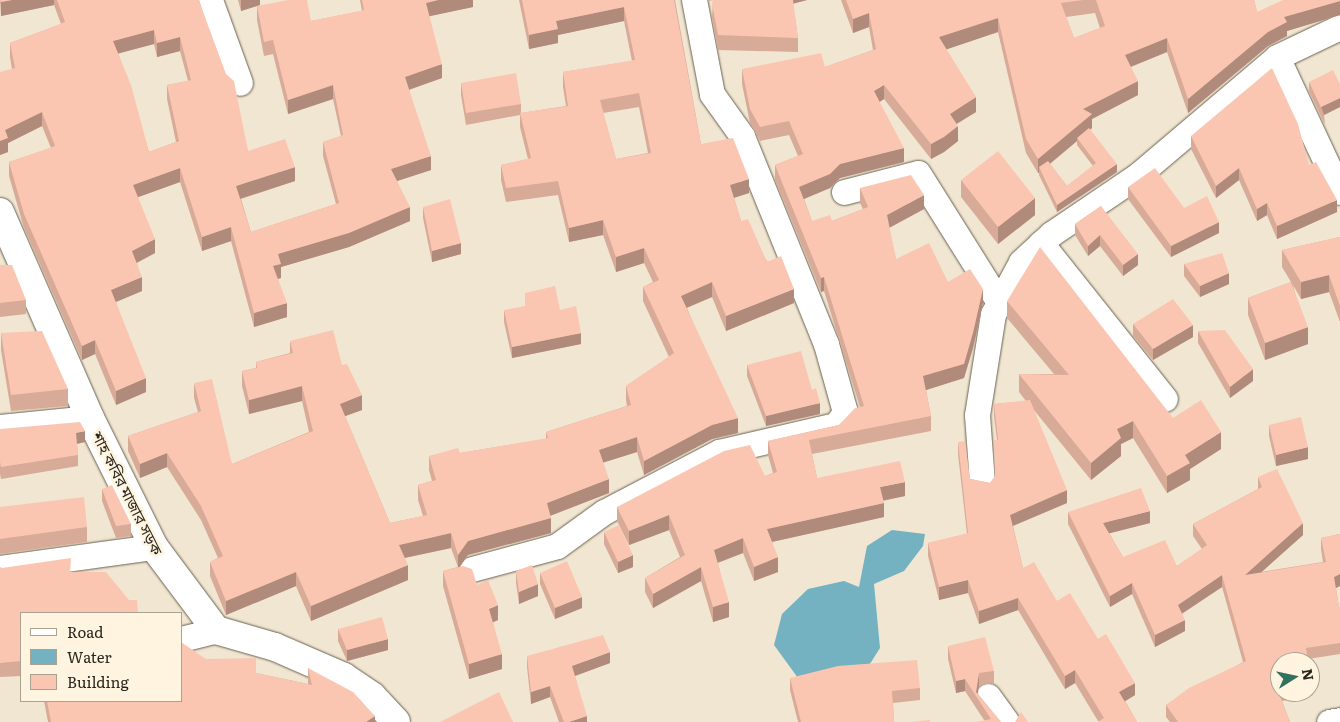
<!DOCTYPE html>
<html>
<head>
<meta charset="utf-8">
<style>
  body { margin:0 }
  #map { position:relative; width:1340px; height:722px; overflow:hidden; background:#f1e6d2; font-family:Literata,"Noto Sans Bengali",serif }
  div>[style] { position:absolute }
  .water>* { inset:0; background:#74b2c2 }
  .roads { filter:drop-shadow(0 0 1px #69604e) drop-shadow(0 0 1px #69604e) }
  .street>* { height:25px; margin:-12.5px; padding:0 12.5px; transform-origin:12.5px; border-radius:12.5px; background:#fff }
  .secondary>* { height:28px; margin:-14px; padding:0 14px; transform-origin:14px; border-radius:14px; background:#fff }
  .wall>* { inset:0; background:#d8aa98 }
  .shaded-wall>* { inset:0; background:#b08b7c }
  .building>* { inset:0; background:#fbc6b1 }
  span { translate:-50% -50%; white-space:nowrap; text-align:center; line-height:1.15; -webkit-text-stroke:5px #fef4df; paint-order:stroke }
  .street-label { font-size:15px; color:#29251d }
  .legend { position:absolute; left:20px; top:612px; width:162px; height:90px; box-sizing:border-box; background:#fef4df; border:1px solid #a9a191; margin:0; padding:6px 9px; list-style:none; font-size:15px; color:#29251d }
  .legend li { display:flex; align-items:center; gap:10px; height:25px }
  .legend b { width:25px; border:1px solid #a9a191 }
  .north { position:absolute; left:1270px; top:652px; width:50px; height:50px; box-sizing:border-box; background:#fef4df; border:1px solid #a9a191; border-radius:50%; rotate:80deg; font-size:14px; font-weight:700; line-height:20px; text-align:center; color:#29251d }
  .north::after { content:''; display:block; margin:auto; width:18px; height:22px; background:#30715f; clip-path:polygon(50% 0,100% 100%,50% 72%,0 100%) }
</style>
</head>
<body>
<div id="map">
  <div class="water">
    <div style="clip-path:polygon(892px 530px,925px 534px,923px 546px,904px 571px,874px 584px,880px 648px,868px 667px,798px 678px,774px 645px,782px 614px,808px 589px,844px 581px,859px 587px,867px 546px)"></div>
  </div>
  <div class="roads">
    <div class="street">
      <div style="left:210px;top:0;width:88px;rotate:70.1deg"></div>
      <div style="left:1277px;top:57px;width:70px;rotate:-25.5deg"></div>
      <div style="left:844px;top:192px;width:76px;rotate:-14.4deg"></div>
      <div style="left:918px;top:173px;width:152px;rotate:57.9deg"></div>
      <div style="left:1041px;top:243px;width:199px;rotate:51.5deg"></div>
      <div style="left:0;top:427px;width:90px;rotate:-5.7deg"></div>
      <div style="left:982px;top:483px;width:68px;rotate:-94.2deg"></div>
      <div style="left:977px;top:415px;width:102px;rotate:-81deg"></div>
      <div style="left:993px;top:314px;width:59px;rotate:-61.7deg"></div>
      <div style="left:1021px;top:262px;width:41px;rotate:-43deg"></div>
      <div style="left:1051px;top:234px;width:105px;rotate:-34.1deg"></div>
      <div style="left:1138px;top:175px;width:182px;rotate:-40.3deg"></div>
      <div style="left:1277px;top:57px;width:149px;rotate:65deg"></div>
      <div style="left:0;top:568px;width:155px;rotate:-7.8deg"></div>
      <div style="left:472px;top:569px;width:88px;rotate:-15.1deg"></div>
      <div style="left:557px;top:546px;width:58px;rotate:-35.9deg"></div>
      <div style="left:604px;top:512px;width:130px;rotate:-27.6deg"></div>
      <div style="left:719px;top:452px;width:120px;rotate:-13deg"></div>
      <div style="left:836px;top:425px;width:16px;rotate:-55deg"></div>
      <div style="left:845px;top:412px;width:71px;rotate:-105.6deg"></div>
      <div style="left:826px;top:344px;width:224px;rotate:-112deg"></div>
      <div style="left:742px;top:136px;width:52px;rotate:-125.5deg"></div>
      <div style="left:712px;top:94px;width:96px;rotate:-100.8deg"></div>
      <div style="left:181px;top:639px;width:36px;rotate:-14deg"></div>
      <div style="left:988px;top:696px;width:32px;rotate:54deg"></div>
      <div style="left:1329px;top:722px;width:11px;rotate:-10deg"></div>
    </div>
    <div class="secondary">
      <div style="left:0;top:212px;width:225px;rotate:66.4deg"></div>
      <div style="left:90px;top:418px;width:144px;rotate:63.6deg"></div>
      <div style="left:154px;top:547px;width:104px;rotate:53.2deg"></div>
      <div style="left:216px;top:630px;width:61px;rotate:16.1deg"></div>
      <div style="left:275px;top:647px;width:75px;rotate:23.5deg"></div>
      <div style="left:344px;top:677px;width:34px;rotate:34deg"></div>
      <div style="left:372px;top:696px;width:35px;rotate:47deg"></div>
    </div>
  </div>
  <div class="wall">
    <div style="clip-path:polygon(evenodd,0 0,199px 0,248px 151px,295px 181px,241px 199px,251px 232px,336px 204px,323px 156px,323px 142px,341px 136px,333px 99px,288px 114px,273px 54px,264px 56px,257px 20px,257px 6px,311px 21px,362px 11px,360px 0,473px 0,473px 7px,429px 16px,442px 78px,409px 90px,431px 170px,397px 181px,410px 221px,349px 247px,281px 267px,281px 278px,278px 279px,287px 317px,254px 327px,231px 241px,202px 251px,180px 182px,138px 197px,155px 253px,137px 263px,142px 291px,116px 302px,146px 392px,116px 405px,95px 354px,82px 360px,24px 228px,9px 176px,9px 162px,51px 148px,42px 126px,8px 143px,8px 152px,0 155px,12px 69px,10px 57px,10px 43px,61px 24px,54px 5px,1px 16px,0 0,154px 44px,157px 57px,180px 51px,188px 81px,167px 85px,167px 99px,176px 142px,149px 152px,118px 53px,154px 44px)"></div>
    <div style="clip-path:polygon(238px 0,260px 0,260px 5px,241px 11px)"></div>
    <div style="clip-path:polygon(evenodd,519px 0,676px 0,675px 0,701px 144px,749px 193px,734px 198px,741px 221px,794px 303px,726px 331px,712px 297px,687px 308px,738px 433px,712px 439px,644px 475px,637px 452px,603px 462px,609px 493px,550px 516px,551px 533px,468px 555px,460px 567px,477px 585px,498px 620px,493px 622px,502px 669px,469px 679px,443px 586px,443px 571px,458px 567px,451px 548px,405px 558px,408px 580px,311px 621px,296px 586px,226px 615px,210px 576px,210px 562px,218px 558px,201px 520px,167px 467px,140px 478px,128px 451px,128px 436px,198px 412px,194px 398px,194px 383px,232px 464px,309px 432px,302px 401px,249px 414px,242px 386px,242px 371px,256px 368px,256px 362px,290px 353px,290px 341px,342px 365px,362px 410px,345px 416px,390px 523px,423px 516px,418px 500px,418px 485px,432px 481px,429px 470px,429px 456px,460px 453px,546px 439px,546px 432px,627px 406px,626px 400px,626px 386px,669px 357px,643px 301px,643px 287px,653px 282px,644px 263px,616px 272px,603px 235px,569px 242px,558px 195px,506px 202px,501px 180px,501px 165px,528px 159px,520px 127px,520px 115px,466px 125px,461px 95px,461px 83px,521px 104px,521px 113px,566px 106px,563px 87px,563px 72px,632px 61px,624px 21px,558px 35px,558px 43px,529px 49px,519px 0,639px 107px,648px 153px,616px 159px,603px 113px,639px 107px)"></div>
    <div style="clip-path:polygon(708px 0,807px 0,793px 4px,798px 38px,798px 52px,718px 50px,712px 18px,713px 0,709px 1px)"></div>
    <div style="clip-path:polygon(evenodd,841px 0,1254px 0,1257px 12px,1340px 0,1340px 15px,1287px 31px,1287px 36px,1268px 46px,1188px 113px,1167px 52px,1131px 67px,1138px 95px,1092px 119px,1092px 128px,1090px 130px,1117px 172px,1057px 212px,1039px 175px,1039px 173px,1038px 173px,1026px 153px,998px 32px,946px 49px,976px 112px,956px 124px,958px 141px,944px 152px,931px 159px,884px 99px,879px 102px,904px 162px,840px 178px,830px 188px,804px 199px,812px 221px,832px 221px,863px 209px,860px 203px,860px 188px,924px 209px,889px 228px,896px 259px,948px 282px,983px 303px,973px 348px,964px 378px,926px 390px,931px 416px,931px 431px,812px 454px,817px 478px,905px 496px,883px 501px,884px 517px,772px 542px,778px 572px,754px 581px,743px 553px,718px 563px,729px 617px,713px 622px,701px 581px,653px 608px,645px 592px,645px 578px,680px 557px,669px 530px,629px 545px,617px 521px,617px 507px,765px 476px,773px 473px,768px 455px,768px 441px,839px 425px,860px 407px,824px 291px,821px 292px,775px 180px,775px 165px,798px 156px,789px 135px,760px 141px,750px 123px,742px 84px,742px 69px,825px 67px,873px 50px,869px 27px,853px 33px,841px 0,1095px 13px,1100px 28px,1074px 38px,1066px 17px,1095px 13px,841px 0,1077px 141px,1077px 145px,1093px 166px,1067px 186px,1050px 164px,1077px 141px)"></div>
    <div style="clip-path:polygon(1309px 82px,1340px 84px,1340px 107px,1324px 115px,1325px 125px,1309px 91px)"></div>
    <div style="clip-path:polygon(1191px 136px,1309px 165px,1337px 212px,1277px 239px,1267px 215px,1257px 221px,1239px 180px,1216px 198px,1191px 149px)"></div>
    <div style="clip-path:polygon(961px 180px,1035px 215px,998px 244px,961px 197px)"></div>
    <div style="clip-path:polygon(1128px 187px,1184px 208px,1219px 233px,1171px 257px,1128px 199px)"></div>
    <div style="clip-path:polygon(1101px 206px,1138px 265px,1123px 276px,1100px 246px,1088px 256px,1075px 235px,1075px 224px)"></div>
    <div style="clip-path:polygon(423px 207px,461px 254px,432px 262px,423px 218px)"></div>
    <div style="clip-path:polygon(1340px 237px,1340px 322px,1329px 292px,1301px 299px,1293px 285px,1308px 344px,1265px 360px,1248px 315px,1248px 298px,1291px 282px,1282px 267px,1282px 250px)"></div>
    <div style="clip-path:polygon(1184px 264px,1229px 284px,1200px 297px,1184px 276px)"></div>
    <div style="clip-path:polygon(0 265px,26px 300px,26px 314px,0 317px)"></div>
    <div style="clip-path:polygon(1007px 301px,1173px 418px,1221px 449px,1190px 469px,1190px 480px,1167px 493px,1133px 438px,1121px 444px,1121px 456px,1091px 480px,1033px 409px,1067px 503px,1013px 526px,1023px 568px,1057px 601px,1098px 639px,1135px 695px,1125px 701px,1137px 722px,1098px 721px,1075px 683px,1065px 689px,1018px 610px,979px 624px,968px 593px,939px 600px,928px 556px,928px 543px,967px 534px,958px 454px,958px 442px,970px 479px,990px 483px,995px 477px,997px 440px,994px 416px,994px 404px,1026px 401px,1019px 392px,1019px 374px,1054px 374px,1007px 318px)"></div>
    <div style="clip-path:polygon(504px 310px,560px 310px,581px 344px,512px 358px,504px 322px)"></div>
    <div style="clip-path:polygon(1133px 324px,1193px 337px,1153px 360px,1133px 336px)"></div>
    <div style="clip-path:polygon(1198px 331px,1253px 381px,1230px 398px,1198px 343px)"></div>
    <div style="clip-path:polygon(1px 333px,68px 389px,68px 406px,11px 411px,1px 350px)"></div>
    <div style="clip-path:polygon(747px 365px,812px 390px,820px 414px,766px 426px,747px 376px)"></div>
    <div style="clip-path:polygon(1269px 425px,1308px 459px,1276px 466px,1269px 436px)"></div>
    <div style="clip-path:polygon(0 429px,85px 442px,77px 444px,78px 455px,78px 466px,1px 479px,0 474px)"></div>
    <div style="clip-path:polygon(1258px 477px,1303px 535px,1261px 572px,1323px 562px,1321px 549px,1321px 538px,1340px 534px,1340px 586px,1336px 588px,1339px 607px,1340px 607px,1340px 654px,1308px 659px,1280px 662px,1280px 692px,1310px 692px,1310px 670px,1313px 684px,1313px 695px,1282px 701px,1290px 722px,1170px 722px,1166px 717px,1166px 705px,1243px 662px,1222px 587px,1182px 614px,1185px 631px,1155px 647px,1132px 594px,1110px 607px,1068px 524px,1068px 512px,1150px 523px,1109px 533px,1123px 557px,1177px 566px,1202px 549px,1193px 536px,1193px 524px,1258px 489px)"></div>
    <div style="clip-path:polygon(102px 489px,131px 524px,131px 536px,116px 538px,102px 501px)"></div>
    <div style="clip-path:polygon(0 507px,87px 527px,87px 542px,0 554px)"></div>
    <div style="clip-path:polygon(604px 532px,633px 567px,618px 573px,604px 544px)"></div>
    <div style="clip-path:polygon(0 567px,21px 613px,21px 676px,0 677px)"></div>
    <div style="clip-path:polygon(516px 571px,538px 596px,519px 604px,516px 583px)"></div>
    <div style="clip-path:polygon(540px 573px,582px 608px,555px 619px,540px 584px)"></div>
    <div style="clip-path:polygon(338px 629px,388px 650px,347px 661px,338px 641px)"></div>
    <div style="clip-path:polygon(948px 646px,994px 671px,994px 683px,979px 685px,978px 694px,1001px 722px,984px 720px,965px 691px,956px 693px,948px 659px)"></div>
    <div style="clip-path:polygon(527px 656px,610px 663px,575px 676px,587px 722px,559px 722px,550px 697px,531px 704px,527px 667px)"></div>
    <div style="clip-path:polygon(206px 659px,256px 673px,308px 684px,308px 668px,375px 722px,48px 722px,44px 701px,181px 701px)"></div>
    <div style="clip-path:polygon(790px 678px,920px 688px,920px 700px,893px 703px,894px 722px,798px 722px,790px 690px)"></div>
  </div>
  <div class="shaded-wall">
    <div style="clip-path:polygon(12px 0,54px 0,54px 5px,1px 16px,1px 2px)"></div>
    <div style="clip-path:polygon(241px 0,260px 0,260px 5px,241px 11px)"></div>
    <div style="clip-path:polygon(438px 0,473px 0,473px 7px,426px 17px,426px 3px)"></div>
    <div style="clip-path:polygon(791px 0,807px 0,791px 4px)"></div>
    <div style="clip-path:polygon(1340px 1px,1340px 15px,1287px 31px,1287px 36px,1268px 46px,1188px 113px,1188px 99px,1284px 17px)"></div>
    <div style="clip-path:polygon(624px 7px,624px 21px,558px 35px,558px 43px,529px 49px,529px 35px,556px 21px)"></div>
    <div style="clip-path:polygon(869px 13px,869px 27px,853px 33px,853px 19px)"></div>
    <div style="clip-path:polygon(998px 18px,998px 32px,939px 52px,939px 37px)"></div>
    <div style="clip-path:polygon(154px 30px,154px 44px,113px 55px,113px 41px)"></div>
    <div style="clip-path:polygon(180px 37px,180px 51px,157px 57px,157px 43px)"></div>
    <div style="clip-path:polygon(1167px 38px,1167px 52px,1125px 69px,1125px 55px)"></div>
    <div style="clip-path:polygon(442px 64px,442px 78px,405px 91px,405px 77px)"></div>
    <div style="clip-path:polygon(1138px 81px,1138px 95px,1092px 119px,1092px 128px,1078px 140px,1077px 138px,1077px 141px,1041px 171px,1039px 167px,1039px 173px,1038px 173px,1038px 159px,1083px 109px)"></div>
    <div style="clip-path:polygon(333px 85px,333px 99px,288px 114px,288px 100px)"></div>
    <div style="clip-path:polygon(884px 85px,884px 99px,874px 106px,874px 91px)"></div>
    <div style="clip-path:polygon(976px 97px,976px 112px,950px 128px,950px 114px)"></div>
    <div style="clip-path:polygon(1340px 98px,1340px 107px,1324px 115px,1321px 107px)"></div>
    <div style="clip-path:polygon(42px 112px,42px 126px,8px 143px,8px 152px,0 155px,0 141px,5px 130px)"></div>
    <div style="clip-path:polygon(958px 126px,958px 141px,944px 152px,931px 159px,931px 144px)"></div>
    <div style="clip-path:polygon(904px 148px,904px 162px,840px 178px,830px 188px,799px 201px,799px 187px,840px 164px)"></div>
    <div style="clip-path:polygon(431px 156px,431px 170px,391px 183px,391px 169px)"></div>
    <div style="clip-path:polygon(1117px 164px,1117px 172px,1057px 212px,1057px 205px)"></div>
    <div style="clip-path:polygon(295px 167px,295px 181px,236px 200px,236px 186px)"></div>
    <div style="clip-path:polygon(180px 168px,180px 182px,133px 199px,133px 185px)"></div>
    <div style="clip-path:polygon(1239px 168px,1239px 180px,1216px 198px,1216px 186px)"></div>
    <div style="clip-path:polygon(749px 179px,749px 193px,730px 199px,730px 185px)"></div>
    <div style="clip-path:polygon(924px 195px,924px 209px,887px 229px,887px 215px)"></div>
    <div style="clip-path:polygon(1035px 198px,1035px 215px,998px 244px,998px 227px)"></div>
    <div style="clip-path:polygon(1337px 200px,1337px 212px,1277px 239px,1277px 226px)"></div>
    <div style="clip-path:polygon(1267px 203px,1267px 215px,1257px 221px,1257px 209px)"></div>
    <div style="clip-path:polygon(410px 207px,410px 221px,349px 247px,281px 267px,281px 278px,273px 280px,273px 266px,278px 254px)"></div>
    <div style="clip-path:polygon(603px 220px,603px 235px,569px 242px,569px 228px)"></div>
    <div style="clip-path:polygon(1219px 222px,1219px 233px,1171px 257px,1171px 246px)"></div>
    <div style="clip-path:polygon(231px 227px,231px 241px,202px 251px,202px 237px)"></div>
    <div style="clip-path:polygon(1100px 235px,1100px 246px,1088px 256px,1088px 246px)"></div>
    <div style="clip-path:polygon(155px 239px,155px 253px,132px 265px,132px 251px)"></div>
    <div style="clip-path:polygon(461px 243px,461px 254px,432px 262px,432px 251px)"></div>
    <div style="clip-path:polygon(644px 248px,644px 263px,616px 272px,616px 257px)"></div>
    <div style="clip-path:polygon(1138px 254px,1138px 265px,1123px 276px,1123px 265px)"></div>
    <div style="clip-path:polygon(1229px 273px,1229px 284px,1200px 297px,1200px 286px)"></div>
    <div style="clip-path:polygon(1329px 275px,1329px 292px,1301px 299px,1301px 282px)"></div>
    <div style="clip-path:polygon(142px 277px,142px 291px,111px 304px,111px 290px)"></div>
    <div style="clip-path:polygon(824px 277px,824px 291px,821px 292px,821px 278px)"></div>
    <div style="clip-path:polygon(712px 282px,712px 297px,681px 310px,681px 296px)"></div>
    <div style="clip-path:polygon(794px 289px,794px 303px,726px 331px,726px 316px)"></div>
    <div style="clip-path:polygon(983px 289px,983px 303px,973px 348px,964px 378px,923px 391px,923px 376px)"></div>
    <div style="clip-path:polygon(287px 303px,287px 317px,254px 327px,254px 313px)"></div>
    <div style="clip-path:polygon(1193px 325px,1193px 337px,1153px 360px,1153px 349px)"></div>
    <div style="clip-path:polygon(1308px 327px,1308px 344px,1265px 360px,1265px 343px)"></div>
    <div style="clip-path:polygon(581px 333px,581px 344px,512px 358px,512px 347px)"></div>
    <div style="clip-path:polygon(95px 340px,95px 354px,82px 360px,82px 346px)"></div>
    <div style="clip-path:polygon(1253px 369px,1253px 381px,1230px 398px,1230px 387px)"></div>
    <div style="clip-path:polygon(146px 378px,146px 392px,116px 405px,116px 391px)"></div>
    <div style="clip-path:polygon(302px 386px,302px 401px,249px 414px,249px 400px)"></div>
    <div style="clip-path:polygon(362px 395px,362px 410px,340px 418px,340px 404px)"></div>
    <div style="clip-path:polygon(820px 403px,820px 414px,766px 426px,766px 416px)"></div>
    <div style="clip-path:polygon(738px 418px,738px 433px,712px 439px,644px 475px,644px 461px,712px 425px)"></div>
    <div style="clip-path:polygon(1133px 421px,1133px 438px,1121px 444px,1121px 456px,1091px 480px,1091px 463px,1117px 429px)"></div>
    <div style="clip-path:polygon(85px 431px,85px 442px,76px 444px,76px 433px)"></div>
    <div style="clip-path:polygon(1221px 432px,1221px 449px,1190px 469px,1190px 480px,1167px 493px,1167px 476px,1185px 455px)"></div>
    <div style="clip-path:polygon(637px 437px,637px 452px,599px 464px,599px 450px)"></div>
    <div style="clip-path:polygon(1308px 447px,1308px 459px,1276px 466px,1276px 455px)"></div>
    <div style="clip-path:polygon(167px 453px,167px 467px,140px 478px,140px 464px)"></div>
    <div style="clip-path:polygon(609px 479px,609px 493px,547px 517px,547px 503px)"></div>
    <div style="clip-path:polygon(905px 482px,905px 496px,880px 501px,880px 487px)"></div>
    <div style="clip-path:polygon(1067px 490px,1067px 503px,1010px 527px,1010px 515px)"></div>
    <div style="clip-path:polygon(884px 503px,884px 517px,767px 543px,767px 529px)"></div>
    <div style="clip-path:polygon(1150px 511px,1150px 523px,1103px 535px,1103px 523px)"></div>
    <div style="clip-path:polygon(669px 515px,669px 530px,629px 545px,629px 531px)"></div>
    <div style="clip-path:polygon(551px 518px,551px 533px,468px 555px,458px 569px,458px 555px,468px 541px)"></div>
    <div style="clip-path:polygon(1303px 523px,1303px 535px,1245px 587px,1245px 575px)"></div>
    <div style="clip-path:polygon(451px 533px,451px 548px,399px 559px,399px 545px)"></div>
    <div style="clip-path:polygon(743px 538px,743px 553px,714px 564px,714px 550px)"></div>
    <div style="clip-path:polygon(633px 555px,633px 567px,618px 573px,618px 562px)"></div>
    <div style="clip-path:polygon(778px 557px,778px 572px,754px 581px,754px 567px)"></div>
    <div style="clip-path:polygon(408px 565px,408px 580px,311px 621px,311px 606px)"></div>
    <div style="clip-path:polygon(701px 567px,701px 581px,653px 608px,653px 594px)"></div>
    <div style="clip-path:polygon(296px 572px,296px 586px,226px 615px,226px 601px)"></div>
    <div style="clip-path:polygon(1340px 574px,1340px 586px,1334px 589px,1334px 577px)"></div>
    <div style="clip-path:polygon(1222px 575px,1222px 587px,1178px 616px,1178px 605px)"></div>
    <div style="clip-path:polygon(968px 580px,968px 593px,939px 600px,939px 587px)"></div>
    <div style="clip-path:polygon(1132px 583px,1132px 594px,1110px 607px,1110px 596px)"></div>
    <div style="clip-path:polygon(538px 584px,538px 596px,519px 604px,519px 592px)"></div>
    <div style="clip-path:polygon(582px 597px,582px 608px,555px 619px,555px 608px)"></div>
    <div style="clip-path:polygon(1018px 598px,1018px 610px,979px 624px,979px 611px)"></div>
    <div style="clip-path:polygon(729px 602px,729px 617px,713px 622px,713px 607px)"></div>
    <div style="clip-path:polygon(498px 605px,498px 620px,489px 624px,489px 609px)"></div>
    <div style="clip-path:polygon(1185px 620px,1185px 631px,1155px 647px,1155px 635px)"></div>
    <div style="clip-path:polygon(388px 639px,388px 650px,347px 661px,347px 650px)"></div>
    <div style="clip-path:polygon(610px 652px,610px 663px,572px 677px,572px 666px)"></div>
    <div style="clip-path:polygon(502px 654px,502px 669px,469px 679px,469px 664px)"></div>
    <div style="clip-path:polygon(1075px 670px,1075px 683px,1065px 689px,1065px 676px)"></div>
    <div style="clip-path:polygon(979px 673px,979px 685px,977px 697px,976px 692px)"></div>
    <div style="clip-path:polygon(965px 679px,965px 691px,956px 693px,956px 681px)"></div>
    <div style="clip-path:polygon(1135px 683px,1135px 695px,1119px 705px,1119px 692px)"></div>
    <div style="clip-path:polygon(550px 686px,550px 697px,531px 704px,531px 692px)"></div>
    <div style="clip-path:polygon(375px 716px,375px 722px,366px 722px)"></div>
    <div style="clip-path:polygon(587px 716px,587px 722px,569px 722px)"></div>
  </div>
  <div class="building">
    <div style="clip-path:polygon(0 0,12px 0,1px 2px)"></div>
    <div style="clip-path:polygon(evenodd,57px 0,199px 0,202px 9px,226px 74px,234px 81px,248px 151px,285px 139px,295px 167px,236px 186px,251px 232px,339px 203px,323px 142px,343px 135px,333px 85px,288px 100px,273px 40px,264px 42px,257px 6px,288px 0,307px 0,311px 21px,364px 10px,362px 0,438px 0,426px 3px,442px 64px,405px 77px,431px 156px,391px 169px,410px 207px,349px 233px,278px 254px,281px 264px,273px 266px,287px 303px,254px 313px,231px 227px,202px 237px,180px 168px,133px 185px,155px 239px,132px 251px,142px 277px,111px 290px,146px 378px,116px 391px,95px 340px,82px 346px,24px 214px,9px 162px,55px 146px,42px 112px,5px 130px,8px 138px,0 141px,0 72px,15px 68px,10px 43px,65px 22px,57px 0,154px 30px,157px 43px,180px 37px,191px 80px,167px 85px,179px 141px,149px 152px,131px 85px,113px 41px,154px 30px)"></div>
    <div style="clip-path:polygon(evenodd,522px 0,674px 0,701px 144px,733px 138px,749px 179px,730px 185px,741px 221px,748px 219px,767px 262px,781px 256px,794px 289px,726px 316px,712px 282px,681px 296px,738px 418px,712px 425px,644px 461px,637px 437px,599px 450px,609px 479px,547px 503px,551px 518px,468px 541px,458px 555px,451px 533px,399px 545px,408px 565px,311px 606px,296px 572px,226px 601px,210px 562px,223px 556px,201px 506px,167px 453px,140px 464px,128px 436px,201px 411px,194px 383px,212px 379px,232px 464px,313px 431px,302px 386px,249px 400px,242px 371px,257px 368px,256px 362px,293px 353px,290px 341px,333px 330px,342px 365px,347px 364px,362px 395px,340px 404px,390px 523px,427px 515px,418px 485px,436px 480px,429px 456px,458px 448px,460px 453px,548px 438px,546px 432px,631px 405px,626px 386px,674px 353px,643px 287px,659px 280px,644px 248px,616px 257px,603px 220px,569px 228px,558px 181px,506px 188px,501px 165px,531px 158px,520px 113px,568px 106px,563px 72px,635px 60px,624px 7px,556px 21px,558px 29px,529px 35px,522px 0,639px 93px,651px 153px,616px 159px,600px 100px,639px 93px)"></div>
    <div style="clip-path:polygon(713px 0,793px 0,798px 38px,718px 35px,712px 4px)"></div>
    <div style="clip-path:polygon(846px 0,1083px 0,1061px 3px,1074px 38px,1105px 26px,1096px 0,1254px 0,1257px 12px,1283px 0,1340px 0,1340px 1px,1284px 17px,1287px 22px,1268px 32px,1188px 99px,1167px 38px,1125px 55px,1138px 81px,1083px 109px,1092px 114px,1038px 159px,1026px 139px,998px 18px,939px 37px,976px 97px,950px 114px,958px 126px,944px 137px,931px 144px,884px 85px,874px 91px,904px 148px,840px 164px,830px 174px,799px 187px,812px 221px,830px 215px,832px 221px,868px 207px,860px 188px,911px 175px,924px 195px,887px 215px,896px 259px,929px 243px,948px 282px,970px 269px,983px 289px,973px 333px,964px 364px,923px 376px,931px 416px,809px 440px,817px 478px,900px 461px,905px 482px,880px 487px,884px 503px,767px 529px,778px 557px,754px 567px,743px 538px,714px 550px,729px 602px,713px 607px,701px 567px,653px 594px,645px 578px,685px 555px,669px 515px,629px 531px,617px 507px,724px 451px,750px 445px,765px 476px,777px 472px,768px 441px,839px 425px,855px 408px,864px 406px,824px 277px,821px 278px,775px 165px,803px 154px,789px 121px,760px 127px,750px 109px,742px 69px,821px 53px,825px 67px,876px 49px,869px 13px,853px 19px)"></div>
    <div style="clip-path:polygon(1272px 68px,1298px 124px,1309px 165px,1316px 162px,1337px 200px,1277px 226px,1267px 203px,1257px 209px,1239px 168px,1216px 186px,1191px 136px)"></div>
    <div style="clip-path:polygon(1333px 70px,1340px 84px,1340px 98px,1321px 107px,1325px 116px,1309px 82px)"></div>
    <div style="clip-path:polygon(516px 73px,521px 104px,466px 113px,461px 83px)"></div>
    <div style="clip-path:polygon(1089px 128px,1117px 164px,1057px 205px,1039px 167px,1048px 161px,1067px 186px,1096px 163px,1077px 138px)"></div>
    <div style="clip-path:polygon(998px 151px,1035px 198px,998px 227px,961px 180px)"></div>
    <div style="clip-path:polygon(1155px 168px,1184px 208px,1207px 196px,1219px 222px,1171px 246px,1128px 187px)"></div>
    <div style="clip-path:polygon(450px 199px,461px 243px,432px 251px,423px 207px)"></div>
    <div style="clip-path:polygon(1101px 206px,1138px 254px,1123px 265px,1100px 235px,1088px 246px,1075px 224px)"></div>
    <div style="clip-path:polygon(1340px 237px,1340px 306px,1329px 275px,1301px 282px,1282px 250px)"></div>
    <div style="clip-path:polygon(1040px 247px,1173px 418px,1201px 400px,1221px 432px,1185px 455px,1190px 463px,1167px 476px,1133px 421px,1117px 429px,1121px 438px,1091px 463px,1019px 374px,1069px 375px,1007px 301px)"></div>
    <div style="clip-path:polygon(1222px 253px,1229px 273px,1200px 286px,1184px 264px)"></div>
    <div style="clip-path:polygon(0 265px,12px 265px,26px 300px,0 303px)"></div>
    <div style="clip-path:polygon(1291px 282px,1308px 327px,1265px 343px,1248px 298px)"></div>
    <div style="clip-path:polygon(555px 286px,560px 310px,576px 306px,581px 333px,512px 347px,504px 310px,525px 306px,525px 293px)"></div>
    <div style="clip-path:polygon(1173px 299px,1193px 325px,1153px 349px,1133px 324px)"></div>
    <div style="clip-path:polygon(1225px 330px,1253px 369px,1230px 387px,1198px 331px)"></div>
    <div style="clip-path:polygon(42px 331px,68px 389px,11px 395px,1px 333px)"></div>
    <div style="clip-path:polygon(801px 351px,812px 390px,816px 388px,820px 403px,766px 416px,747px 365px)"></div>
    <div style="clip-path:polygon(1030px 400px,1067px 490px,1010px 515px,1023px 568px,1034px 562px,1057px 601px,1070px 593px,1098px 639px,1106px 634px,1135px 683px,1119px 692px,1137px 722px,1098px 722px,1104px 718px,1075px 670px,1065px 676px,1018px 598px,979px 611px,968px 580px,939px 587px,928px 543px,968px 533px,958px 442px,965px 441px,970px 479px,990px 483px,995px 476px,994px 440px,998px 440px,994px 404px)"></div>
    <div style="clip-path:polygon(1301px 417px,1308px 447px,1276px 455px,1269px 425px)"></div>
    <div style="clip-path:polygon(80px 422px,85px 431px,76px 433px,78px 455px,1px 467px,0 462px,0 429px)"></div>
    <div style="clip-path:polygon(1277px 469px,1303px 523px,1245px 575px,1326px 562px,1321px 538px,1340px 534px,1340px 574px,1334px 577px,1339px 607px,1340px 607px,1340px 643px,1306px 648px,1308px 662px,1280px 662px,1280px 690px,1278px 691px,1290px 722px,1178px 722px,1166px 705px,1189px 688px,1246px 661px,1222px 575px,1178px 605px,1185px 620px,1155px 635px,1132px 583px,1110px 596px,1068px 512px,1141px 488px,1150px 511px,1103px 523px,1123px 557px,1165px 540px,1177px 566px,1207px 545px,1193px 524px,1262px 487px,1258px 477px)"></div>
    <div style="clip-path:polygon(112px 485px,131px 524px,116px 526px,102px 489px)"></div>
    <div style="clip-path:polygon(84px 497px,87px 527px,0 539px,0 507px)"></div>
    <div style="clip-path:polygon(619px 525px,633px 555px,618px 562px,604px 532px)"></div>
    <div style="clip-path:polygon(71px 558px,70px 572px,106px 572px,129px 600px,137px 600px,138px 613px,21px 613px,21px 661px,0 663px,0 567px,2px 568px)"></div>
    <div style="clip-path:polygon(567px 561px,582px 597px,555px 608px,540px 573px)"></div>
    <div style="clip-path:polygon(532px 565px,538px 584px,519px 592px,516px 571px)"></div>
    <div style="clip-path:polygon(463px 566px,472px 569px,477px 585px,488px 580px,498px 605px,489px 609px,502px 654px,469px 664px,443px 571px)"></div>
    <div style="clip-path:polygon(382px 617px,388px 639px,347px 650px,338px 629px)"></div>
    <div style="clip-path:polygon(603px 635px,610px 652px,572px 666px,587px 716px,569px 722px,564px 722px,550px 686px,531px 692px,527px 656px)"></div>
    <div style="clip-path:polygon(985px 637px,994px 671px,979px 673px,976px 692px,1001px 722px,976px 722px,991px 719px,965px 679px,956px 681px,948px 646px)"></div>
    <div style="clip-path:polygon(181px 642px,206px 659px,256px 658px,256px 673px,312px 685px,308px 668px,353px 692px,375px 716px,366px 722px,51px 722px,47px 701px,181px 701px)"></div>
    <div style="clip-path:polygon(917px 660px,920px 688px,892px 691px,894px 722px,801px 722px,790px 678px,838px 666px)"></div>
    <div style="clip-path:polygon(1310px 670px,1313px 684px,1310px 684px)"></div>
    <div style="clip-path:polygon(499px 692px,513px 722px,440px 722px)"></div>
    <div style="clip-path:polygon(1021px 712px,1028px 722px,1012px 722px,1015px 722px)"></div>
    <div style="clip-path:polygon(930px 720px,930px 722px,910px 722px)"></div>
  </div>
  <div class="street-label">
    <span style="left:128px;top:493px;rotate:63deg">শাহ কবির মাজার সড়ক</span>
  </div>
  <ul class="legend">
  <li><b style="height:6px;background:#fff"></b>Road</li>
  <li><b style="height:14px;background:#74b2c2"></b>Water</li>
  <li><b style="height:14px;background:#fbc6b1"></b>Building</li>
  </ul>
  <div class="north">N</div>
</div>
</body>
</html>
